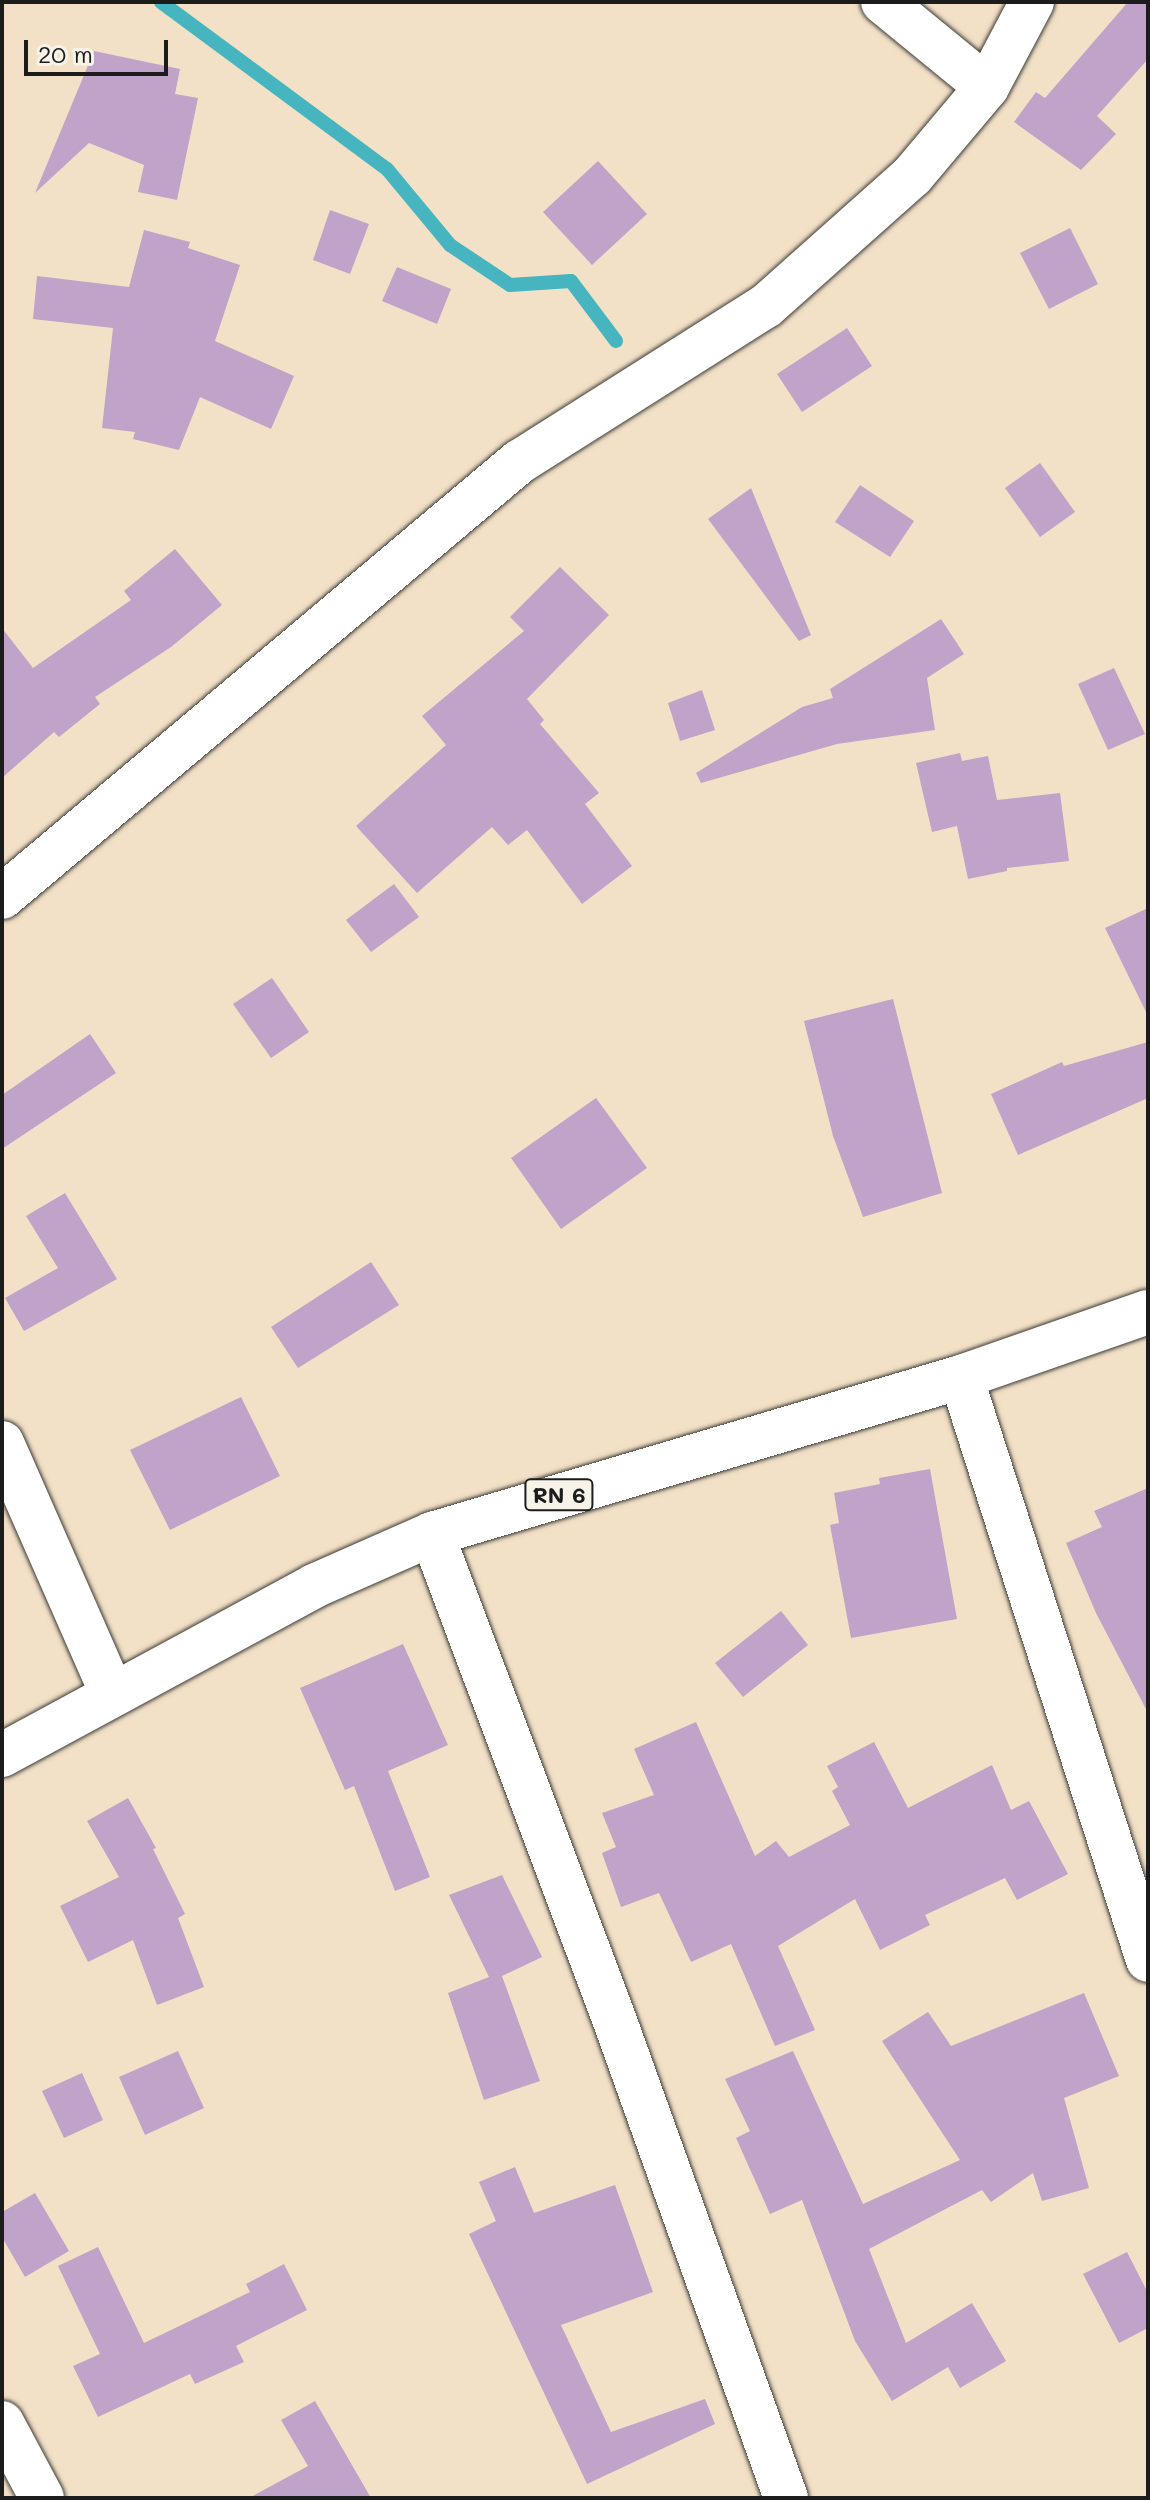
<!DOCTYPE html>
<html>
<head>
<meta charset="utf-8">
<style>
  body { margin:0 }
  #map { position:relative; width:1150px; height:2500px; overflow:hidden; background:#f3e1c7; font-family:Mali,sans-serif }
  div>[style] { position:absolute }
  .stream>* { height:14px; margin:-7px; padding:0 7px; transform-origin:7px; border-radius:7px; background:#46b5bf }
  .building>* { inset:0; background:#c1a2c8 }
  .roads { filter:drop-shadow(0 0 2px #3c3a36) drop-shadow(0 0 2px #3c3a36) }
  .street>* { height:44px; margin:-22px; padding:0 22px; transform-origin:22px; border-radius:22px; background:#fff }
  .primary>* { height:44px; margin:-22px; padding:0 22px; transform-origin:22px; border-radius:22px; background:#fff }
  span { translate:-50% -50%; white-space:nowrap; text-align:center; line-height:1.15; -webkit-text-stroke:6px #f7f3e8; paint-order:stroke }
  .shield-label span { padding:2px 6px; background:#f7f3e8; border:2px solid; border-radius:6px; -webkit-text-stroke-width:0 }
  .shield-label { font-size:22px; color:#1c1c1c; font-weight:700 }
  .frame { position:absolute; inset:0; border:4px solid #1c1c1c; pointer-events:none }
  .scale { position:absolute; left:24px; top:40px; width:144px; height:36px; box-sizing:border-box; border:4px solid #1c1c1c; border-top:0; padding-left:10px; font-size:24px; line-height:28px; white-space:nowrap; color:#1c1c1c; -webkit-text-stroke:6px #f7f3e8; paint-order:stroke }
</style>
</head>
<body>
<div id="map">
  <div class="stream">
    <div style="left:161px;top:2px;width:281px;rotate:36.5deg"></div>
    <div style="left:387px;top:169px;width:99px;rotate:50.3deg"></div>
    <div style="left:450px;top:245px;width:72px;rotate:33.7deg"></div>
    <div style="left:510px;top:285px;width:61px;rotate:-3.8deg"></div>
    <div style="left:571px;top:281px;width:75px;rotate:53.1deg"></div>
  </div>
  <div class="building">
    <div style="clip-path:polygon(1128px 2px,1148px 2px,1148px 59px,1097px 116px,1116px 134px,1081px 170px,1014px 122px,1036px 92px,1045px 98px)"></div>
    <div style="clip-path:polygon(94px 51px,180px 69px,175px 94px,198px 98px,177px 200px,138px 192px,144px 165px,89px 143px,35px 193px)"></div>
    <div style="clip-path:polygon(598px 161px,647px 214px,592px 265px,543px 212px)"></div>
    <div style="clip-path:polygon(330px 210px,369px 224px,350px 274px,313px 260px)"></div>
    <div style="clip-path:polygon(1070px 228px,1098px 284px,1049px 309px,1020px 253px)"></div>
    <div style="clip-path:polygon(144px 230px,190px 242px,188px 248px,240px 265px,215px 341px,294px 376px,271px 429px,200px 397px,179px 450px,133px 439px,135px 432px,102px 428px,113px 328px,33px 319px,37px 276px,129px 287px)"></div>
    <div style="clip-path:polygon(397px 267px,451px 289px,437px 324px,382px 301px)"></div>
    <div style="clip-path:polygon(847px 328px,872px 366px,802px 412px,777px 374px)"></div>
    <div style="clip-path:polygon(1040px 463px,1075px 512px,1040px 537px,1005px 488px)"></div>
    <div style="clip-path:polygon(860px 485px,914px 521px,890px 557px,835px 522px)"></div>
    <div style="clip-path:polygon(751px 488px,811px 635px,799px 641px,708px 519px)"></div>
    <div style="clip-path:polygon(175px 549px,222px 605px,171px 647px,95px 697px,100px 704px,59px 737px,54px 732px,2px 778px,2px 628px,33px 668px,131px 600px,124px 591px)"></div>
    <div style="clip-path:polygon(560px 567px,609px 615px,527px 699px,544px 720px,540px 724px,599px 793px,585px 804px,632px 866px,582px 904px,527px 830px,508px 845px,492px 827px,417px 893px,356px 826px,446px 745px,422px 716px,524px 631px,510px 617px)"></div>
    <div style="clip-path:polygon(941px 619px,964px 654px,927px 678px,935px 730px,837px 744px,701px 783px,696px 773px,802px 707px,833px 698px,830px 689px)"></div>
    <div style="clip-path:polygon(1114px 668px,1145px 734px,1108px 750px,1078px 684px)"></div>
    <div style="clip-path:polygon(702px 690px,715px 730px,680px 741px,668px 703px)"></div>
    <div style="clip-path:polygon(960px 753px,962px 761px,988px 756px,997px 800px,1060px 793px,1069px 861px,1007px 868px,1007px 871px,968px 879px,957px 826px,932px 832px,916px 763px)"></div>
    <div style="clip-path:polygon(394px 884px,419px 917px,371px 952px,346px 920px)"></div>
    <div style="clip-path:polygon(1148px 908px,1148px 1016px,1105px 928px)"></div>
    <div style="clip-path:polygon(272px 978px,309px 1032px,271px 1058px,233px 1004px)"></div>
    <div style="clip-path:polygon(893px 999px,942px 1193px,863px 1217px,833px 1136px,804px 1021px)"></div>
    <div style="clip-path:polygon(90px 1034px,116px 1073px,2px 1149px,2px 1095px)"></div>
    <div style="clip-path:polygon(1148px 1042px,1148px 1098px,1018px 1155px,991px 1094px,1062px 1062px,1064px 1066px)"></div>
    <div style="clip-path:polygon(596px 1098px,647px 1168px,561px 1229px,511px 1158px)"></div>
    <div style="clip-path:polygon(65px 1193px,117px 1279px,24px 1331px,5px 1298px,58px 1268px,26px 1216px)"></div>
    <div style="clip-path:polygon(371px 1262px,399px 1305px,298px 1368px,271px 1327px)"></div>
    <div style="clip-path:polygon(241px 1397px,280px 1476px,170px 1530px,130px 1450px)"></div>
    <div style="clip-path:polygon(930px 1469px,957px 1619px,851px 1638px,830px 1525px,839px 1523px,834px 1493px,880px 1484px,879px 1478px)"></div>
    <div style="clip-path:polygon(1148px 1488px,1148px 1713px,1096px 1613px,1066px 1543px,1102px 1527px,1094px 1511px)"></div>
    <div style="clip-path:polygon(781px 1611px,808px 1645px,743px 1697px,715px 1663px)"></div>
    <div style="clip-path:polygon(403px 1644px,448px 1745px,388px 1771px,430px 1877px,395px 1891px,354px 1786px,345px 1790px,300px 1688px)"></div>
    <div style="clip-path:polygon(696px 1722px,755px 1856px,776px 1841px,789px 1857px,850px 1825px,832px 1791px,838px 1787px,827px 1766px,874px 1742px,908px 1808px,992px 1765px,1011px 1810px,1029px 1801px,1068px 1874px,1017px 1900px,1005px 1878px,925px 1915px,930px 1925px,880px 1950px,855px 1899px,778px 1946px,815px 2030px,775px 2046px,731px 1944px,691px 1962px,659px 1893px,621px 1907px,602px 1853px,616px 1847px,602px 1813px,654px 1795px,634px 1749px)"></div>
    <div style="clip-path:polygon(128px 1798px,156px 1848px,153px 1849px,185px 1914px,178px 1918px,204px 1987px,157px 2005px,133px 1940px,88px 1962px,60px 1906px,119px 1877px,87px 1821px)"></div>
    <div style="clip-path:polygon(502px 1875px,542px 1957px,502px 1976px,540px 2081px,484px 2100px,448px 1993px,489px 1977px,449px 1895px)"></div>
    <div style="clip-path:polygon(1084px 1993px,1119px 2076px,1064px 2098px,1089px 2188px,1042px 2201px,1033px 2173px,991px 2202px,982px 2190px,869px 2249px,906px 2343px,972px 2303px,1006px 2361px,960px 2388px,948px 2367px,892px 2401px,855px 2341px,802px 2200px,770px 2214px,736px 2138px,750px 2131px,725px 2079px,793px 2051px,863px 2204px,960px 2160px,882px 2041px,928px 2012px,951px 2046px)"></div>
    <div style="clip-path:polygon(178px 2051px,204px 2108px,145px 2135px,119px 2077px)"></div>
    <div style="clip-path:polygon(82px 2073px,103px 2120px,64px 2138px,42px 2091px)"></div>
    <div style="clip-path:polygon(515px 2167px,534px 2213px,615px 2185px,653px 2292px,561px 2325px,611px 2432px,705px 2399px,715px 2424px,587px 2484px,469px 2234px,496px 2221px,479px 2182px)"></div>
    <div style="clip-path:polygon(35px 2193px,69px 2251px,25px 2277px,2px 2237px,2px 2212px)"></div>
    <div style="clip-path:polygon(98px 2247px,144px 2343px,250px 2292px,246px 2284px,284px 2264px,307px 2310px,236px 2346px,244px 2362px,195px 2384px,190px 2374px,98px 2417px,73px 2366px,100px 2354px,58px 2266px)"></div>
    <div style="clip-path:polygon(1127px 2252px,1148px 2293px,1148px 2328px,1119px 2343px,1083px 2274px)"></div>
    <div style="clip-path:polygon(315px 2401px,371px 2498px,249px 2498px,308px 2466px,281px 2420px)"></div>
  </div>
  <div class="roads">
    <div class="street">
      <div style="left:883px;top:2px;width:134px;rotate:39.3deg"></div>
      <div style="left:2px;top:897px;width:676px;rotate:-40.08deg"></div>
      <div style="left:519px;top:462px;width:292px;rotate:-32.3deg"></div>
      <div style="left:766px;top:306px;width:195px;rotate:-41.7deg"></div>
      <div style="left:912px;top:176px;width:116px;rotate:-49.9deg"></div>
      <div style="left:987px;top:87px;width:96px;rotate:-62.1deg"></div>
      <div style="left:961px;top:1377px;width:612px;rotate:72.22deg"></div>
      <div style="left:2px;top:1443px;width:274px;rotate:66.3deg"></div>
      <div style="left:432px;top:1534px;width:523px;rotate:69.42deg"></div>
      <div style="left:616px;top:2024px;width:504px;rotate:70.27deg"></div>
      <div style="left:2px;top:2423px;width:85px;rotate:61.9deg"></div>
    </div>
    <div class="primary">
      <div style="left:2px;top:1755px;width:355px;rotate:-28.4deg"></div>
      <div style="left:314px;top:1586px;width:129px;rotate:-23.8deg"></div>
      <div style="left:432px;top:1534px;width:552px;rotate:-16.53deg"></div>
      <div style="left:961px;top:1377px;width:198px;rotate:-19.2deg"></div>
    </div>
  </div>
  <div class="shield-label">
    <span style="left:559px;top:1495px">RN 6</span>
  </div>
  <div class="frame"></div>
  <div class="scale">20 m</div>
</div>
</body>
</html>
